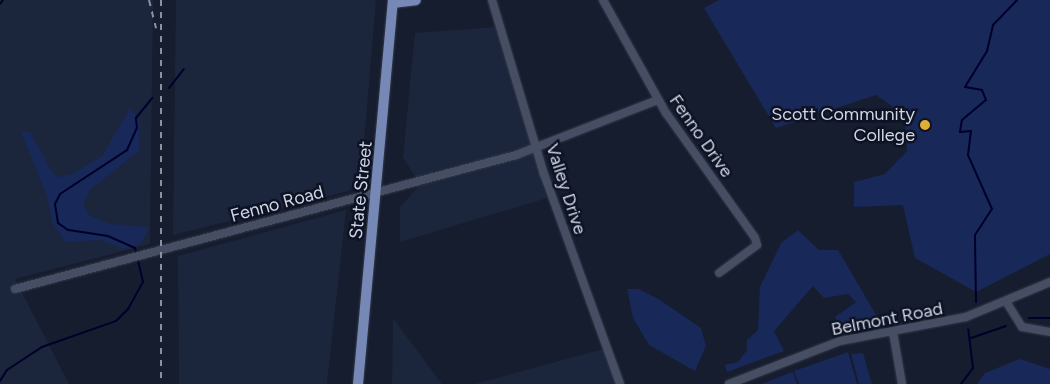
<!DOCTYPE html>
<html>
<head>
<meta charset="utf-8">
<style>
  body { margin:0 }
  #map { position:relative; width:1050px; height:384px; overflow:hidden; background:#161d2f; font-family:Figtree,sans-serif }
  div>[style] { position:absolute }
  .built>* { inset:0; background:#1b253c }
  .green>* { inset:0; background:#182859 }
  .stream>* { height:2px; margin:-1px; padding:0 1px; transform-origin:1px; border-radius:1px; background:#01002b }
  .roads { filter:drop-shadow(0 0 1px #343947) drop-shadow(0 0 1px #343947) }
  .minor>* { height:8px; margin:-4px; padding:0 4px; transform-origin:4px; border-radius:4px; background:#454e63 }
  .major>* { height:10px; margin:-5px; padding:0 5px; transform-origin:5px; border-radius:5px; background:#7588b6 }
  .rail>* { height:2px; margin-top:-1px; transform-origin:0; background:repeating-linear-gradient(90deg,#8b91a0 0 6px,transparent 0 12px) }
  .dots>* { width:14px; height:14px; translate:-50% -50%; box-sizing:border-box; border:2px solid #0d1325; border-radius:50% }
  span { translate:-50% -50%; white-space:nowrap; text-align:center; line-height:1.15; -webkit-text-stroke:5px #0d1325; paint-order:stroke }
  .poi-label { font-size:18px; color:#d0d6e2 }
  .right { translate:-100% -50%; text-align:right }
  .street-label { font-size:18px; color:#d0d6e2 }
</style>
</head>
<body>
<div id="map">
  <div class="built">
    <div style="clip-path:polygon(0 0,153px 0,150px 244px,15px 279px,69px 384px,0 384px)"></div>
    <div style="clip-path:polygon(176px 0,376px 0,361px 177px,348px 191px,173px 235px)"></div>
    <div style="clip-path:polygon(495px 27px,547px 198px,400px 242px,400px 207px,420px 185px,403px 157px,415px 33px)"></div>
    <div style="clip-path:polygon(346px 210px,327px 384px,179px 384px,178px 256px)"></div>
    <div style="clip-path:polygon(393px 318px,442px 384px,392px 384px)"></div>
    <div style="clip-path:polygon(603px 349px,616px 384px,475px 384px)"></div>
  </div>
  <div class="green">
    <div style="clip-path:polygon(719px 0,1050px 0,1050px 254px,976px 292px,915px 258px,903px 205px,854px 207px,854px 182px,885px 174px,907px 151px,905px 115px,876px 95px,776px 128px,704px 8px)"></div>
    <div style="clip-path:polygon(130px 108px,139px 121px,139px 151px,90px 190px,83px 204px,90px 216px,110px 224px,149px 227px,141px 244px,123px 249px,101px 240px,65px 242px,53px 224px,47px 196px,21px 132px,30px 132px,53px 173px,58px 177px,73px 174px,102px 156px)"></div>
    <div style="clip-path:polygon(798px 230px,819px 250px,838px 250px,879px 320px,839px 329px,835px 317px,856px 302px,848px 294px,824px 298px,813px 286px,774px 331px,784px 351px,727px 372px,725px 365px,738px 362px,747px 350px,747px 340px,758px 330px,760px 287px,781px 243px)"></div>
    <div style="clip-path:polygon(627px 289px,639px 289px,660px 300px,701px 328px,706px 346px,695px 371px,649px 345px,633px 318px)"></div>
    <div style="clip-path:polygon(848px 352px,857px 384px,799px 384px,794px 371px)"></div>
    <div style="clip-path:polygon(863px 353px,872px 384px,859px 384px,851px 354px)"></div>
    <div style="clip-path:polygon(1020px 359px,1050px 369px,1050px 384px,977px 384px,985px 373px)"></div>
    <div style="clip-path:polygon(793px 372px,797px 384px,762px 384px,782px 376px)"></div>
  </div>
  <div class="stream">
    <div style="left:0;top:4px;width:5px;rotate:-53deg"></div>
    <div style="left:169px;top:88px;width:24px;rotate:-52deg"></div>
    <div style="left:137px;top:255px;width:7px;rotate:-106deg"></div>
    <div style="left:135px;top:248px;width:30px;rotate:-156deg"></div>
    <div style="left:108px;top:236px;width:40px;rotate:-171.5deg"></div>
    <div style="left:68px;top:230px;width:12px;rotate:-145deg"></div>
    <div style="left:58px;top:223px;width:19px;rotate:-99deg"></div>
    <div style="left:55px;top:204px;width:11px;rotate:-63deg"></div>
    <div style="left:60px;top:194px;width:80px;rotate:-33.3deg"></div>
    <div style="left:127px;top:150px;width:24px;rotate:-66deg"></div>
    <div style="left:137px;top:128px;width:10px;rotate:-96deg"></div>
    <div style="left:136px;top:118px;width:26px;rotate:-51deg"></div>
    <div style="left:976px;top:302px;width:67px;rotate:-90.9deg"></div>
    <div style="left:975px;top:235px;width:31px;rotate:-57deg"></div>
    <div style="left:992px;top:209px;width:59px;rotate:-114deg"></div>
    <div style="left:968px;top:155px;width:24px;rotate:-83deg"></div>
    <div style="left:971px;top:131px;width:11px;rotate:175deg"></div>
    <div style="left:960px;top:132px;width:12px;rotate:-81deg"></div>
    <div style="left:962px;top:120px;width:31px;rotate:-40deg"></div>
    <div style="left:986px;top:100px;width:11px;rotate:-112deg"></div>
    <div style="left:982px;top:90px;width:17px;rotate:-170deg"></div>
    <div style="left:965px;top:87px;width:42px;rotate:-58.6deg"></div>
    <div style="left:987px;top:51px;width:27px;rotate:-77deg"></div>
    <div style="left:993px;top:25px;width:35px;rotate:-46deg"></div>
    <div style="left:1029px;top:318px;width:21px"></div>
    <div style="left:971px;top:338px;width:37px;rotate:-19deg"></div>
    <div style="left:0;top:381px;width:13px;rotate:-58deg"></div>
    <div style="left:7px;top:370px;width:42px;rotate:-33.3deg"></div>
    <div style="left:42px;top:347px;width:78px;rotate:-19.4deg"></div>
    <div style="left:116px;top:321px;width:17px;rotate:-45deg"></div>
    <div style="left:128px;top:309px;width:31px;rotate:-61deg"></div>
    <div style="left:143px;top:282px;width:23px;rotate:-103deg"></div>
    <div style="left:961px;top:384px;width:20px;rotate:-53deg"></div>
    <div style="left:973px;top:368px;width:39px;rotate:-97deg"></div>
  </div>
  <div class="roads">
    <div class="minor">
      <div style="left:492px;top:0;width:182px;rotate:73.4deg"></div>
      <div style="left:544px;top:174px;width:223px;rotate:70.1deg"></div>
      <div style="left:603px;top:0;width:129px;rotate:60.9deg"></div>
      <div style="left:666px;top:113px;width:153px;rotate:54.5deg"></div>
      <div style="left:755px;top:238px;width:7px;rotate:74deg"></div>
      <div style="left:757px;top:245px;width:47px;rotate:143.6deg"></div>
      <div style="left:15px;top:289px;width:519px;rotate:-14.97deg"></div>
      <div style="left:516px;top:155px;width:152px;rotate:-21.2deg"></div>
      <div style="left:1007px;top:303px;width:28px;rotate:58deg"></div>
      <div style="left:1022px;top:327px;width:28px;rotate:10deg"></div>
      <div style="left:893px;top:332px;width:53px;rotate:80.2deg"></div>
      <div style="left:729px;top:384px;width:119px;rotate:-21.2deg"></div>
      <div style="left:840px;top:341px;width:128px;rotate:-10.8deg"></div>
      <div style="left:966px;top:317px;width:91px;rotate:-22.6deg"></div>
    </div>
    <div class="major">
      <div style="left:393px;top:3px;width:23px;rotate:-7deg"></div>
      <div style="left:358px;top:384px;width:386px;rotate:-84.8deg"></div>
    </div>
  </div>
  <div class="rail">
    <div style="left:149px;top:0;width:29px;rotate:76deg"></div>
    <div style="left:161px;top:0;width:384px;rotate:90deg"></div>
  </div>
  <div class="dots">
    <div style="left:925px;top:125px;background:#dfb034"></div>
  </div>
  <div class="poi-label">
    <span class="right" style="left:915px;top:125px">Scott Community<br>College</span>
  </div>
  <div class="street-label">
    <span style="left:701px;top:136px;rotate:55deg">Fenno Drive</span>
    <span style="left:566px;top:189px;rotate:72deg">Valley Drive</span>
    <span style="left:361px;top:190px;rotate:-84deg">State Street</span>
    <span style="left:277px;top:204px;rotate:-15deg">Fenno Road</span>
    <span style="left:887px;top:319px;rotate:-11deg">Belmont Road</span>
  </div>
</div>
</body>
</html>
